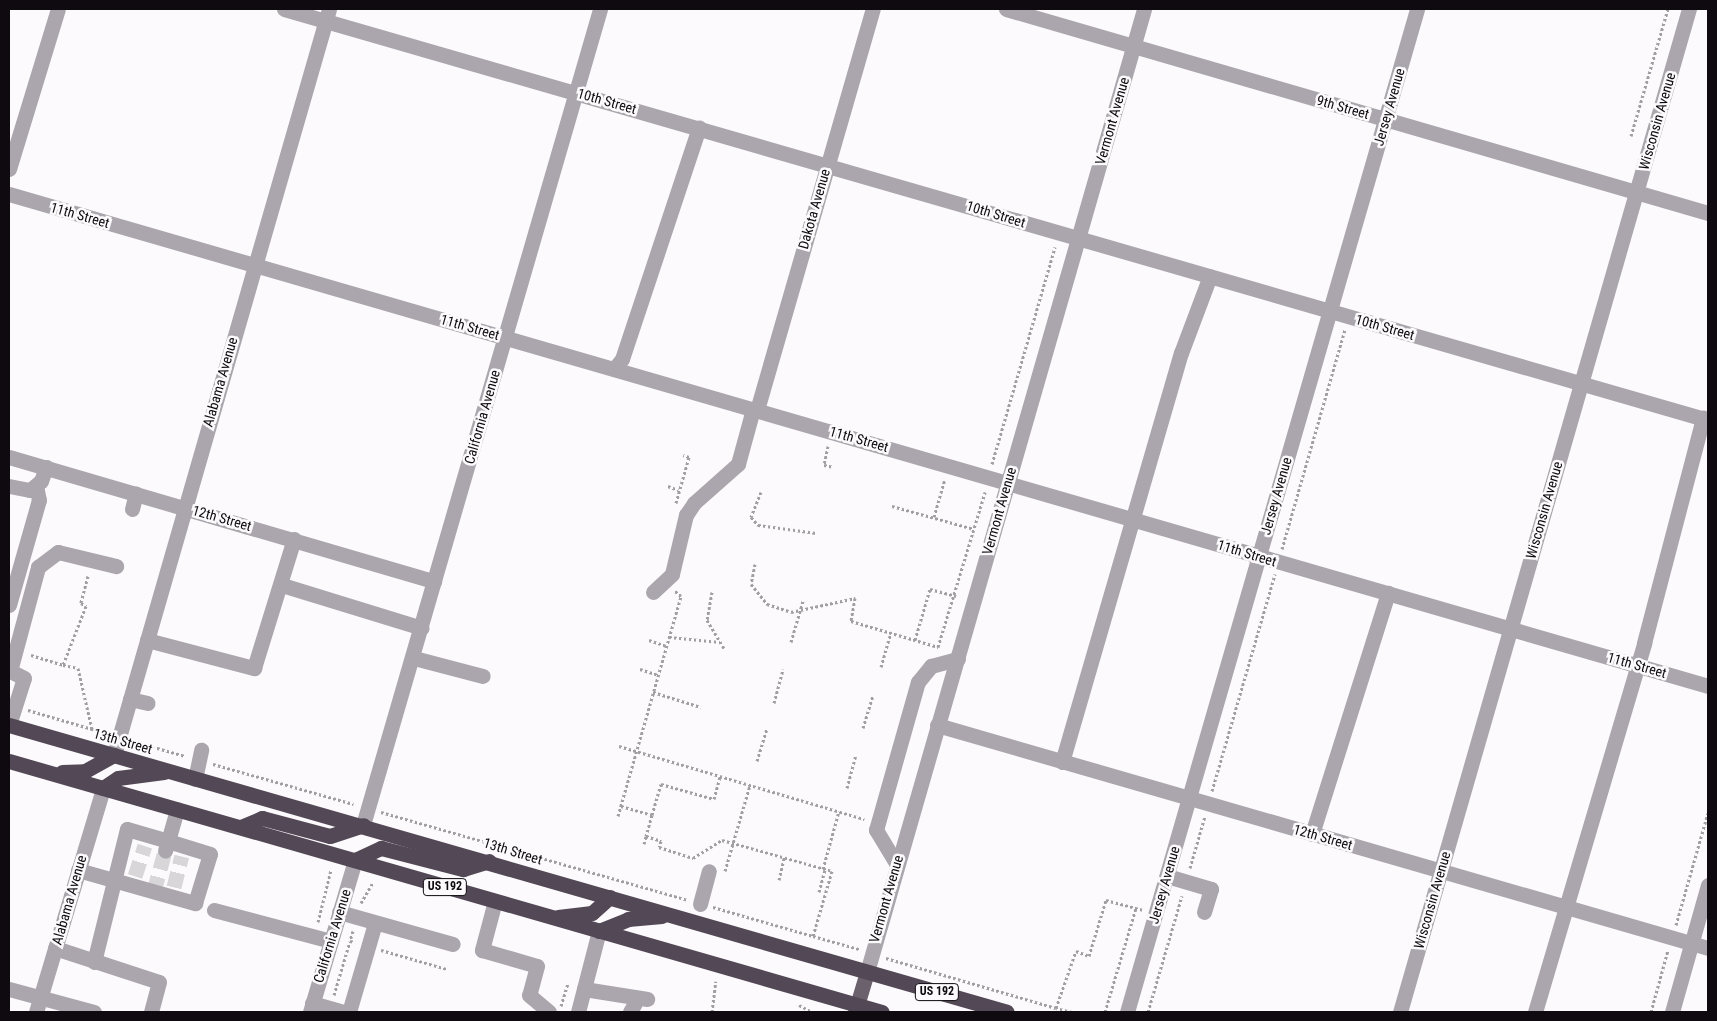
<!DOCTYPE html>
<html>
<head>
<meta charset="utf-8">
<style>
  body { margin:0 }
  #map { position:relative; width:1717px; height:1021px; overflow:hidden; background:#fcfafd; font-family:"Roboto Condensed",sans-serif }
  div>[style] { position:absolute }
  .minor-tunnel>* { height:15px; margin-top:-7.5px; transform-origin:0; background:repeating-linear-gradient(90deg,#d8d6d9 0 15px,transparent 0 23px) }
  .path>* { height:3px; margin-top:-1.5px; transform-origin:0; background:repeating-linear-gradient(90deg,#a29fa3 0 2.5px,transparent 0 5px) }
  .minor>* { height:15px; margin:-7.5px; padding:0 7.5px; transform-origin:7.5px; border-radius:7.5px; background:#aba6ad }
  .major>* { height:15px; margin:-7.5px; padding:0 7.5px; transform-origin:7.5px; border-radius:7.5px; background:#6a616d }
  .highway>* { height:15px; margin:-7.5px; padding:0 7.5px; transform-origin:7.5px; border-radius:7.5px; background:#534956 }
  span { translate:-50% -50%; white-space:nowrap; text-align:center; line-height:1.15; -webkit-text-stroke:5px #fcfafd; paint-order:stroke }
  .shield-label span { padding:1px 4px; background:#fcfafd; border:1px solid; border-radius:4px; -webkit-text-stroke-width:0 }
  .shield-label { font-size:12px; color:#0e0a0f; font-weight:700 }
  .street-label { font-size:14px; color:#0e0a0f }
  .frame { position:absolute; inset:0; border:10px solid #0e0a0f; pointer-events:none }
</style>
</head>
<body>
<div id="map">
  <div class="minor-tunnel">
    <div style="left:135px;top:876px;width:32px;rotate:-72deg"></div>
    <div style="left:174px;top:887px;width:32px;rotate:-76deg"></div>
    <div style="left:154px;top:891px;width:41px;rotate:-74.6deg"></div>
  </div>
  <div class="path">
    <div style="left:1631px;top:136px;width:132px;rotate:-73.8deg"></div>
    <div style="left:828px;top:446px;width:19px;rotate:102deg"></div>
    <div style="left:824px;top:465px;width:10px;rotate:11deg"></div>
    <div style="left:992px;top:464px;width:226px;rotate:-73.8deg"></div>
    <div style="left:668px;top:486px;width:11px;rotate:22deg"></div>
    <div style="left:761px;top:492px;width:27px;rotate:112deg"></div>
    <div style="left:751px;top:517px;width:11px;rotate:49deg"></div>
    <div style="left:758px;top:525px;width:59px;rotate:7.9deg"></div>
    <div style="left:676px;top:503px;width:48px;rotate:-74.2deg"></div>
    <div style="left:689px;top:457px;width:6px;rotate:-162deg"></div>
    <div style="left:892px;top:506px;width:85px;rotate:15.7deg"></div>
    <div style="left:934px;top:517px;width:40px;rotate:-74deg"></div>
    <div style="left:1282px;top:549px;width:229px;rotate:-74deg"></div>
    <div style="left:755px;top:564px;width:20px;rotate:101deg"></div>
    <div style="left:751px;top:584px;width:26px;rotate:51deg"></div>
    <div style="left:767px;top:604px;width:25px;rotate:18deg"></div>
    <div style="left:791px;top:612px;width:66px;rotate:-12.3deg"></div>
    <div style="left:855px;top:598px;width:23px;rotate:100deg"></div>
    <div style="left:851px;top:621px;width:91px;rotate:16.6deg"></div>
    <div style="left:88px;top:576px;width:28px;rotate:105deg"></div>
    <div style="left:81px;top:603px;width:6px;rotate:31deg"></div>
    <div style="left:86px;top:606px;width:63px;rotate:111.3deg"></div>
    <div style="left:63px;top:665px;width:15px;rotate:11deg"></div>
    <div style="left:78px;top:668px;width:63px;rotate:77.1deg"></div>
    <div style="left:92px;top:729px;width:15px;rotate:16deg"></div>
    <div style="left:712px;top:592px;width:28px;rotate:100deg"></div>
    <div style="left:707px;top:620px;width:33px;rotate:59deg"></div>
    <div style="left:669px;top:637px;width:51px;rotate:5.6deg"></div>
    <div style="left:649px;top:640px;width:18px;rotate:19deg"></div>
    <div style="left:915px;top:640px;width:53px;rotate:-73.6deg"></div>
    <div style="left:930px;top:589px;width:27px;rotate:15deg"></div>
    <div style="left:791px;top:642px;width:43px;rotate:-73.7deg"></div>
    <div style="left:938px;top:647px;width:162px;rotate:-73.1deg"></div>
    <div style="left:31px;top:655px;width:34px;rotate:17deg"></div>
    <div style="left:881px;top:667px;width:35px;rotate:-74deg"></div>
    <div style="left:640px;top:669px;width:19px;rotate:18deg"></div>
    <div style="left:653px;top:692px;width:50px;rotate:17.4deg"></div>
    <div style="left:774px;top:703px;width:35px;rotate:-75deg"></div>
    <div style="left:28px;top:710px;width:67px;rotate:16.5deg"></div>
    <div style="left:863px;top:728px;width:34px;rotate:-73deg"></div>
    <div style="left:133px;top:741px;width:54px;rotate:16.1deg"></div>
    <div style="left:619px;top:746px;width:256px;rotate:16.6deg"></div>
    <div style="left:757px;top:761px;width:34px;rotate:-73deg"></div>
    <div style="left:213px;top:764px;width:146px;rotate:15.9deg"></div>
    <div style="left:847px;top:788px;width:34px;rotate:-75deg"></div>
    <div style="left:1212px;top:791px;width:226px;rotate:-73.8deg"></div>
    <div style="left:621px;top:806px;width:32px;rotate:16deg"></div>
    <div style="left:652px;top:815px;width:22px;rotate:106deg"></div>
    <div style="left:381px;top:812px;width:318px;rotate:16deg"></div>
    <div style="left:652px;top:815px;width:32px;rotate:-74deg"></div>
    <div style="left:661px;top:784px;width:55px;rotate:15.8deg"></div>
    <div style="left:714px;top:799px;width:24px;rotate:-75deg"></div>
    <div style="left:618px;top:816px;width:229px;rotate:-74deg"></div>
    <div style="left:681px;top:596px;width:8px;rotate:-140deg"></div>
    <div style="left:644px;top:844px;width:8px;rotate:-76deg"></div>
    <div style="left:646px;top:836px;width:16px;rotate:18deg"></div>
    <div style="left:661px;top:841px;width:6px;rotate:108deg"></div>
    <div style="left:659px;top:847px;width:36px;rotate:18deg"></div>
    <div style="left:693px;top:858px;width:34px;rotate:-32deg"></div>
    <div style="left:722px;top:840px;width:114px;rotate:15.7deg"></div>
    <div style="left:832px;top:871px;width:68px;rotate:106.3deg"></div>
    <div style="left:813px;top:936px;width:48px;rotate:15.8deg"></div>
    <div style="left:1190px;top:868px;width:54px;rotate:-73.9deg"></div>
    <div style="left:823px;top:869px;width:60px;rotate:-74.6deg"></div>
    <div style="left:725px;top:871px;width:90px;rotate:-73.8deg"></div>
    <div style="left:779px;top:880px;width:23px;rotate:-77deg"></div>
    <div style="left:819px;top:892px;width:24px;rotate:-75deg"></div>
    <div style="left:361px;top:903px;width:24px;rotate:-60deg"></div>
    <div style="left:713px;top:907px;width:104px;rotate:16.2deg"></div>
    <div style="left:318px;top:922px;width:54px;rotate:-76deg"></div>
    <div style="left:1676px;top:925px;width:116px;rotate:-74.1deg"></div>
    <div style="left:353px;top:931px;width:10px;rotate:107deg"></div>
    <div style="left:350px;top:941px;width:5px;rotate:11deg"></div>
    <div style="left:381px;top:950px;width:69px;rotate:16.1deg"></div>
    <div style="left:886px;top:958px;width:177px;rotate:16.4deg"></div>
    <div style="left:334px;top:995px;width:56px;rotate:-73.5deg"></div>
    <div style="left:799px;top:1005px;width:15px;rotate:28deg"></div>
    <div style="left:561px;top:1006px;width:24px;rotate:-73deg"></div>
    <div style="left:712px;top:1012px;width:31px;rotate:-83deg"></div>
    <div style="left:1072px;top:1012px;width:16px;rotate:-166deg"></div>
    <div style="left:1056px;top:1008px;width:60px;rotate:-70.7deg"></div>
    <div style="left:1076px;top:951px;width:14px;rotate:21deg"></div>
    <div style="left:1089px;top:956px;width:59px;rotate:-73.1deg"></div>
    <div style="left:1106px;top:900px;width:38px;rotate:15deg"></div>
    <div style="left:1105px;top:1012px;width:109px;rotate:-73.4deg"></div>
    <div style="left:1148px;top:1012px;width:121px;rotate:-73.7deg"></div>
    <div style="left:1651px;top:1012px;width:64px;rotate:-74.7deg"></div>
  </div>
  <div class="minor">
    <div style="left:284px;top:9px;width:1482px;rotate:16.1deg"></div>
    <div style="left:1006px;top:9px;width:731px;rotate:16.2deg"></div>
    <div style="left:9px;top:169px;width:167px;rotate:-73deg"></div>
    <div style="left:9px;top:194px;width:1769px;rotate:16.15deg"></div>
    <div style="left:614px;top:369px;width:13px;rotate:-51deg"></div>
    <div style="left:622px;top:359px;width:244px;rotate:-71.6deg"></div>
    <div style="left:757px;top:410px;width:417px;rotate:-73.9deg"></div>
    <div style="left:9px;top:457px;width:443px;rotate:16.3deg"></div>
    <div style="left:9px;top:486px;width:21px;rotate:11deg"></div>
    <div style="left:30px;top:490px;width:14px;rotate:-39deg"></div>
    <div style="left:41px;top:481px;width:15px;rotate:-70deg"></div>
    <div style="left:132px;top:509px;width:16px;rotate:-76deg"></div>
    <div style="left:282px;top:585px;width:146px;rotate:17.1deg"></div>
    <div style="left:653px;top:592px;width:26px;rotate:-43deg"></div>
    <div style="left:672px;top:574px;width:61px;rotate:-76.7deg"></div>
    <div style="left:686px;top:515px;width:14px;rotate:-56deg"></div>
    <div style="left:694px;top:503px;width:59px;rotate:-41.6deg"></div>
    <div style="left:738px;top:464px;width:57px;rotate:-74.7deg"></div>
    <div style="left:9px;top:605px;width:109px;rotate:-74.1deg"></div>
    <div style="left:39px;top:500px;width:14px;rotate:-102deg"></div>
    <div style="left:147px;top:640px;width:111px;rotate:14.7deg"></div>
    <div style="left:254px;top:668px;width:135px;rotate:-72.8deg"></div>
    <div style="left:414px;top:658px;width:71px;rotate:14.6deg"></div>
    <div style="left:130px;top:699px;width:18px;rotate:13deg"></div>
    <div style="left:9px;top:725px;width:49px;rotate:-72.3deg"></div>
    <div style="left:24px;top:678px;width:16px;rotate:-153deg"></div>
    <div style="left:10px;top:671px;width:108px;rotate:-74.9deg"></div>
    <div style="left:38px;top:567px;width:25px;rotate:-37deg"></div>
    <div style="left:58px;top:552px;width:60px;rotate:13.6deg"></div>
    <div style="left:937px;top:725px;width:803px;rotate:16.13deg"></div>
    <div style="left:114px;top:755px;width:776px;rotate:-73.92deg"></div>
    <div style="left:1062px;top:762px;width:426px;rotate:-73.8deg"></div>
    <div style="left:1181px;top:353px;width:82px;rotate:-69.4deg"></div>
    <div style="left:195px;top:779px;width:30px;rotate:-78deg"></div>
    <div style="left:363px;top:825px;width:850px;rotate:-73.8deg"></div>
    <div style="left:1312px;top:834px;width:253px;rotate:-72.5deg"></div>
    <div style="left:896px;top:863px;width:39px;rotate:-121deg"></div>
    <div style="left:876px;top:830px;width:154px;rotate:-74.2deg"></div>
    <div style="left:918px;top:682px;width:21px;rotate:-51deg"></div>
    <div style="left:931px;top:666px;width:28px;rotate:-15deg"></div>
    <div style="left:78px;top:870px;width:122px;rotate:15.8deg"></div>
    <div style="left:195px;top:903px;width:51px;rotate:-73deg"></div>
    <div style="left:210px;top:854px;width:44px;rotate:-162.8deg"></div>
    <div style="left:168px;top:841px;width:33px;rotate:-74deg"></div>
    <div style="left:1167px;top:876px;width:46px;rotate:16.5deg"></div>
    <div style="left:1211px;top:889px;width:24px;rotate:107deg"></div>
    <div style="left:495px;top:901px;width:51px;rotate:104.9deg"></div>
    <div style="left:482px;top:950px;width:57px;rotate:16.2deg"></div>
    <div style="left:537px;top:966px;width:30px;rotate:105deg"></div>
    <div style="left:529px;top:995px;width:26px;rotate:40deg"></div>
    <div style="left:700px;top:904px;width:34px;rotate:-75deg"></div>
    <div style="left:214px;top:910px;width:121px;rotate:14.8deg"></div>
    <div style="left:339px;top:912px;width:118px;rotate:15.7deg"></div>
    <div style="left:55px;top:948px;width:109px;rotate:18.1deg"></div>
    <div style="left:159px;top:982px;width:31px;rotate:105deg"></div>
    <div style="left:94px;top:962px;width:137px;rotate:-76.1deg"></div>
    <div style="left:127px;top:829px;width:43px;rotate:16.3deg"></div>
    <div style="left:168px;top:841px;width:10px;rotate:107deg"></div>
    <div style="left:867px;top:972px;width:1002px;rotate:-73.95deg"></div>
    <div style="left:9px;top:989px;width:88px;rotate:15.1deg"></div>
    <div style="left:584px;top:989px;width:64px;rotate:9deg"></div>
    <div style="left:312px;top:1003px;width:32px;rotate:16deg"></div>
    <div style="left:36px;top:1012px;width:234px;rotate:-73.3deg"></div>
    <div style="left:310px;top:1012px;width:159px;rotate:-73.5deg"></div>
    <div style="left:349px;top:1012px;width:93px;rotate:-73.7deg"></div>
    <div style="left:578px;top:1012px;width:84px;rotate:-75.5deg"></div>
    <div style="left:630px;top:1012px;width:13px;rotate:-61deg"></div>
    <div style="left:1127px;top:1012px;width:1044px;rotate:-73.87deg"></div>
    <div style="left:1400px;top:1012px;width:1044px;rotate:-73.93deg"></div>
    <div style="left:1535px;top:1012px;width:385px;rotate:-73.5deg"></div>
    <div style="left:1644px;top:643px;width:233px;rotate:-75.3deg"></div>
    <div style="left:1672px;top:1012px;width:132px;rotate:-74.2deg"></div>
  </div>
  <div class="major">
    <div style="left:855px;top:1012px;width:42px;rotate:-73.3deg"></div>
  </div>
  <div class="highway">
    <div style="left:9px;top:725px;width:1038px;rotate:16.04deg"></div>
    <div style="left:9px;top:761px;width:908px;rotate:16.04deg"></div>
    <div style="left:62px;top:772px;width:23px;rotate:-2deg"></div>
    <div style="left:85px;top:771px;width:33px;rotate:-29deg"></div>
    <div style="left:103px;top:788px;width:18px;rotate:-34deg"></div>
    <div style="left:118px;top:778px;width:46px;rotate:-7.4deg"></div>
    <div style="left:241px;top:827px;width:23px;rotate:-23deg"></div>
    <div style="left:262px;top:818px;width:70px;rotate:14.8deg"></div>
    <div style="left:330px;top:836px;width:35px;rotate:-18deg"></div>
    <div style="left:355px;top:860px;width:29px;rotate:-25deg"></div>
    <div style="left:381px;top:848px;width:85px;rotate:14.4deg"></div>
    <div style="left:463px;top:869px;width:27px;rotate:-17deg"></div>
    <div style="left:558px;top:917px;width:34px;rotate:-7deg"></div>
    <div style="left:592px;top:913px;width:24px;rotate:-42deg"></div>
    <div style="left:599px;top:931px;width:31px;rotate:-22deg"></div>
    <div style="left:628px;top:919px;width:34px;rotate:-5deg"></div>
  </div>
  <div class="shield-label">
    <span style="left:445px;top:887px">US 192</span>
    <span style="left:937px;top:992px">US 192</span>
  </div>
  <div class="street-label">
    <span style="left:607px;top:101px;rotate:16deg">10th Street</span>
    <span style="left:1343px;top:107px;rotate:16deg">9th Street</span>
    <span style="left:1389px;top:107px;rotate:-74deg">Jersey Avenue</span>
    <span style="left:1112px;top:121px;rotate:-74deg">Vermont Avenue</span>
    <span style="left:1657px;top:121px;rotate:-74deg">Wisconsin Avenue</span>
    <span style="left:814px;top:209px;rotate:-74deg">Dakota Avenue</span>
    <span style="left:996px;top:214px;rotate:17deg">10th Street</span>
    <span style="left:80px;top:215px;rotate:16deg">11th Street</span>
    <span style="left:470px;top:327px;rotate:16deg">11th Street</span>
    <span style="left:1385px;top:327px;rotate:16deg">10th Street</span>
    <span style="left:220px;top:382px;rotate:-74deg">Alabama Avenue</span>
    <span style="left:482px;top:417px;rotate:-74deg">California Avenue</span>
    <span style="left:859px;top:439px;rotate:16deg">11th Street</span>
    <span style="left:1276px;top:496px;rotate:-74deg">Jersey Avenue</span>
    <span style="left:1544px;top:510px;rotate:-74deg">Wisconsin Avenue</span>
    <span style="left:999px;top:511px;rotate:-74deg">Vermont Avenue</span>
    <span style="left:222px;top:518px;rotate:16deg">12th Street</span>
    <span style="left:1247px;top:553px;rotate:17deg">11th Street</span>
    <span style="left:1637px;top:665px;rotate:16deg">11th Street</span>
    <span style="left:123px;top:741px;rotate:16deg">13th Street</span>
    <span style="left:1323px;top:837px;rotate:16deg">12th Street</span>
    <span style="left:513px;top:851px;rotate:17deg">13th Street</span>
    <span style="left:1164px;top:885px;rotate:-74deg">Jersey Avenue</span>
    <span style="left:886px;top:899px;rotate:-74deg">Vermont Avenue</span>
    <span style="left:69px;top:900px;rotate:-74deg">Alabama Avenue</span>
    <span style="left:1432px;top:900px;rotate:-74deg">Wisconsin Avenue</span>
    <span style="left:332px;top:936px;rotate:-73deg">California Avenue</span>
  </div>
  <div class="frame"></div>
</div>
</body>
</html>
